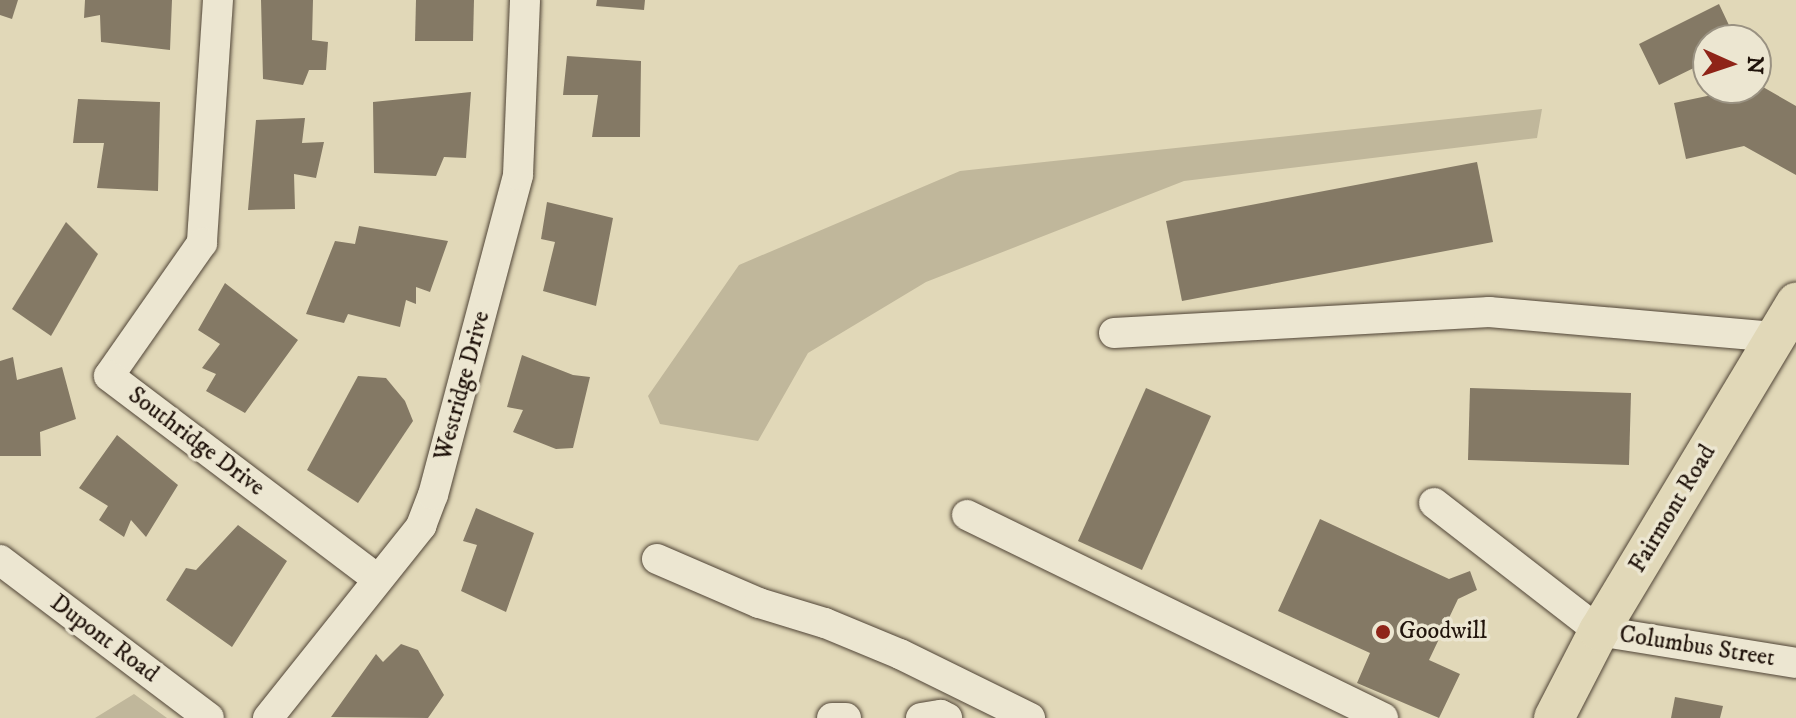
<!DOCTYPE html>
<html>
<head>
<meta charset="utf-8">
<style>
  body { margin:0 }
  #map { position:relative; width:1796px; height:718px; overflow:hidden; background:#e1d8b8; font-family:"IM FELL DW Pica",serif }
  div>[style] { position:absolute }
  .green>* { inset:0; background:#c0b79b }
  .building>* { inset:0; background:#847965 }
  .roads { filter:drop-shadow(0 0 2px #504436) drop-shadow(0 0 2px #504436) }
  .minor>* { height:30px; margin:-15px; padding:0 15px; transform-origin:15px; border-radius:15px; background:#ece6d1 }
  .major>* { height:40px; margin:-20px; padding:0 20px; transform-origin:20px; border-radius:20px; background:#e1d8b8 }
  .dots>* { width:22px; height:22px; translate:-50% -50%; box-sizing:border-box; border:4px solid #ece6d1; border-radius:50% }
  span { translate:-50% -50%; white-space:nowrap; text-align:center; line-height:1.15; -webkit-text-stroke:7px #ece6d1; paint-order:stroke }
  .street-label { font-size:24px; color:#20130b }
  .poi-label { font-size:24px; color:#20130b }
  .left { translate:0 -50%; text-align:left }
  .north { position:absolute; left:1692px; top:24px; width:80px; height:80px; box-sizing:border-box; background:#ece6d1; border:2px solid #9a9282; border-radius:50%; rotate:93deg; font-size:22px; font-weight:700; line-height:32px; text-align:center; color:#20130b }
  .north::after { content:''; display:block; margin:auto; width:28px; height:36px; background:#8f2418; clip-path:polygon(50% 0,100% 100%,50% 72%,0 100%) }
</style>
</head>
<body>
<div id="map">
  <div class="green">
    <div style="clip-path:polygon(1542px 109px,1537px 138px,1184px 181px,926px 282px,808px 353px,758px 441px,660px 424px,648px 396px,739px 265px,960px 171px)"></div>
    <div style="clip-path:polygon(134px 694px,167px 718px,95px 718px)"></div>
  </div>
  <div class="building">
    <div style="clip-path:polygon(0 0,18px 0,12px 19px,0 15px)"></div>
    <div style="clip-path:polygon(85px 0,172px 0,170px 50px,101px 42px,100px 15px,84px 18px)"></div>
    <div style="clip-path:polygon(261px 0,313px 0,312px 40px,328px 42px,326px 70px,309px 70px,303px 85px,263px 79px)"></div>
    <div style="clip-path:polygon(416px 0,474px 0,473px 41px,415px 41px)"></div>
    <div style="clip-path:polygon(597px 0,645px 0,644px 10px,596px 6px)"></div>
    <div style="clip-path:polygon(1719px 4px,1736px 40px,1708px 40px,1708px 61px,1659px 85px,1639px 44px)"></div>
    <div style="clip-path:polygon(567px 56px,641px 61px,640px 137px,592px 137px,598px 95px,563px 95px)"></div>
    <div style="clip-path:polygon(1756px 83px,1796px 106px,1796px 175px,1744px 146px,1686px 159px,1674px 103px,1726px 92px,1728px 88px,1756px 88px)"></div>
    <div style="clip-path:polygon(471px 92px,466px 158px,444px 157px,436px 176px,374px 173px,373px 102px)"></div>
    <div style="clip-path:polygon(78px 99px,160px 102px,158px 191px,97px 188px,104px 143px,73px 143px)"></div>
    <div style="clip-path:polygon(305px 118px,302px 143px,324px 142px,316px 178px,294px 174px,295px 209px,248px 210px,256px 120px)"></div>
    <div style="clip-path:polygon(1477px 162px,1493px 242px,1182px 301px,1166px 221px)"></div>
    <div style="clip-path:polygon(547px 202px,613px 218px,596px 306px,543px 291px,555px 242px,541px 239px)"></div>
    <div style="clip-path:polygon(66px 222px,98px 254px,51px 336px,12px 309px)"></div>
    <div style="clip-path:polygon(359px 226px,448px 241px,430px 292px,416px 287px,416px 304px,406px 300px,400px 327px,348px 314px,344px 323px,306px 314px,335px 241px,355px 244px)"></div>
    <div style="clip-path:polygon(225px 283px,298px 340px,245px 413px,206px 391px,216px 374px,202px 368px,220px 344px,198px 330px)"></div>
    <div style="clip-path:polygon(522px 355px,573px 375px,590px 377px,573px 448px,556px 449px,513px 432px,523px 410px,507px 407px)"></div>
    <div style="clip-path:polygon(13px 357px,17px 380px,62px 367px,76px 419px,40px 432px,41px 456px,0 456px,0 361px)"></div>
    <div style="clip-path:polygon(358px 376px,386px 378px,405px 401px,413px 421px,358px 503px,307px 470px)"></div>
    <div style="clip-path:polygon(1146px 388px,1211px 416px,1142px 570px,1078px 541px)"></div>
    <div style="clip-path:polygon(1470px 388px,1631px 393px,1629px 465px,1468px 460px)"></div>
    <div style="clip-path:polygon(117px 435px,178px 485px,146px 537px,131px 520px,124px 537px,99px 520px,108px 506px,79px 488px)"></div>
    <div style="clip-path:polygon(476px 508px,534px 533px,506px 612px,461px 591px,477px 545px,463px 541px)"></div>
    <div style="clip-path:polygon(1320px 519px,1449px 579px,1470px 571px,1477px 590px,1458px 599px,1429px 660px,1460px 674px,1439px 718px,1357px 683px,1370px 653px,1278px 611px)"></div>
    <div style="clip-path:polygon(238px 525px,287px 561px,232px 647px,166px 600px,186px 568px,196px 570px)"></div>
    <div style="clip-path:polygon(401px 644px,418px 650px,444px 695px,428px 718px,331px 717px,376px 654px,383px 662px)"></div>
    <div style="clip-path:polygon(1675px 697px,1723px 706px,1720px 718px,1671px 718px)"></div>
  </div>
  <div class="roads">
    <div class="minor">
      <div style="left:218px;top:0;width:244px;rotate:93.8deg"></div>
      <div style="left:202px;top:243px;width:162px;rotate:125deg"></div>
      <div style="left:109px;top:376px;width:336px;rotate:37.1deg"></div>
      <div style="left:1114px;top:333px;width:376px;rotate:-3.2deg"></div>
      <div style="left:1489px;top:312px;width:286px;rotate:5deg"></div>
      <div style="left:1434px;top:503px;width:209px;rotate:37.8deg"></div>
      <div style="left:1599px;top:631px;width:200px;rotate:9.2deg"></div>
      <div style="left:967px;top:515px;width:463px;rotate:26deg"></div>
      <div style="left:657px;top:559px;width:111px;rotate:23.3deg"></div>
      <div style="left:759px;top:603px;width:69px;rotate:16.9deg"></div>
      <div style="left:825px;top:623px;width:81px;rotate:22.5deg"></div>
      <div style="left:900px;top:654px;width:145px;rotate:26.2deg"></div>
      <div style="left:0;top:560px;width:262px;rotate:37.1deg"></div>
      <div style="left:268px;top:718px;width:246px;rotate:-51.4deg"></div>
      <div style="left:421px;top:526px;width:33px;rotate:-69deg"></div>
      <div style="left:433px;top:495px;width:331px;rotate:-75.1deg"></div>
      <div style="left:518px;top:175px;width:175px;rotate:-87.7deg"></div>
      <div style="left:832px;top:718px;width:14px"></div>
      <div style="left:921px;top:718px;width:20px;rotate:-9deg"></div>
      <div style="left:941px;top:715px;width:7px;rotate:27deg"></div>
    </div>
    <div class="major">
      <div style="left:1554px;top:718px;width:98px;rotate:-62.7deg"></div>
      <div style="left:1599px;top:631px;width:383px;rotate:-59deg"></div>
    </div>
  </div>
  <div class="dots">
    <div style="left:1383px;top:632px;background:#8f2418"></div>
  </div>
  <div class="street-label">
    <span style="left:463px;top:386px;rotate:-75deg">Westridge Drive</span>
    <span style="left:196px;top:442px;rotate:37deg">Southridge Drive</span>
    <span style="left:1673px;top:509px;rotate:-59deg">Fairmont Road</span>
    <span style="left:104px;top:639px;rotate:37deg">Dupont Road</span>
    <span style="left:1697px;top:647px;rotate:9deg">Columbus Street</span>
  </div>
  <div class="poi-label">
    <span class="left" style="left:1399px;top:632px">Goodwill</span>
  </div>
  <div class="north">N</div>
</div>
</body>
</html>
